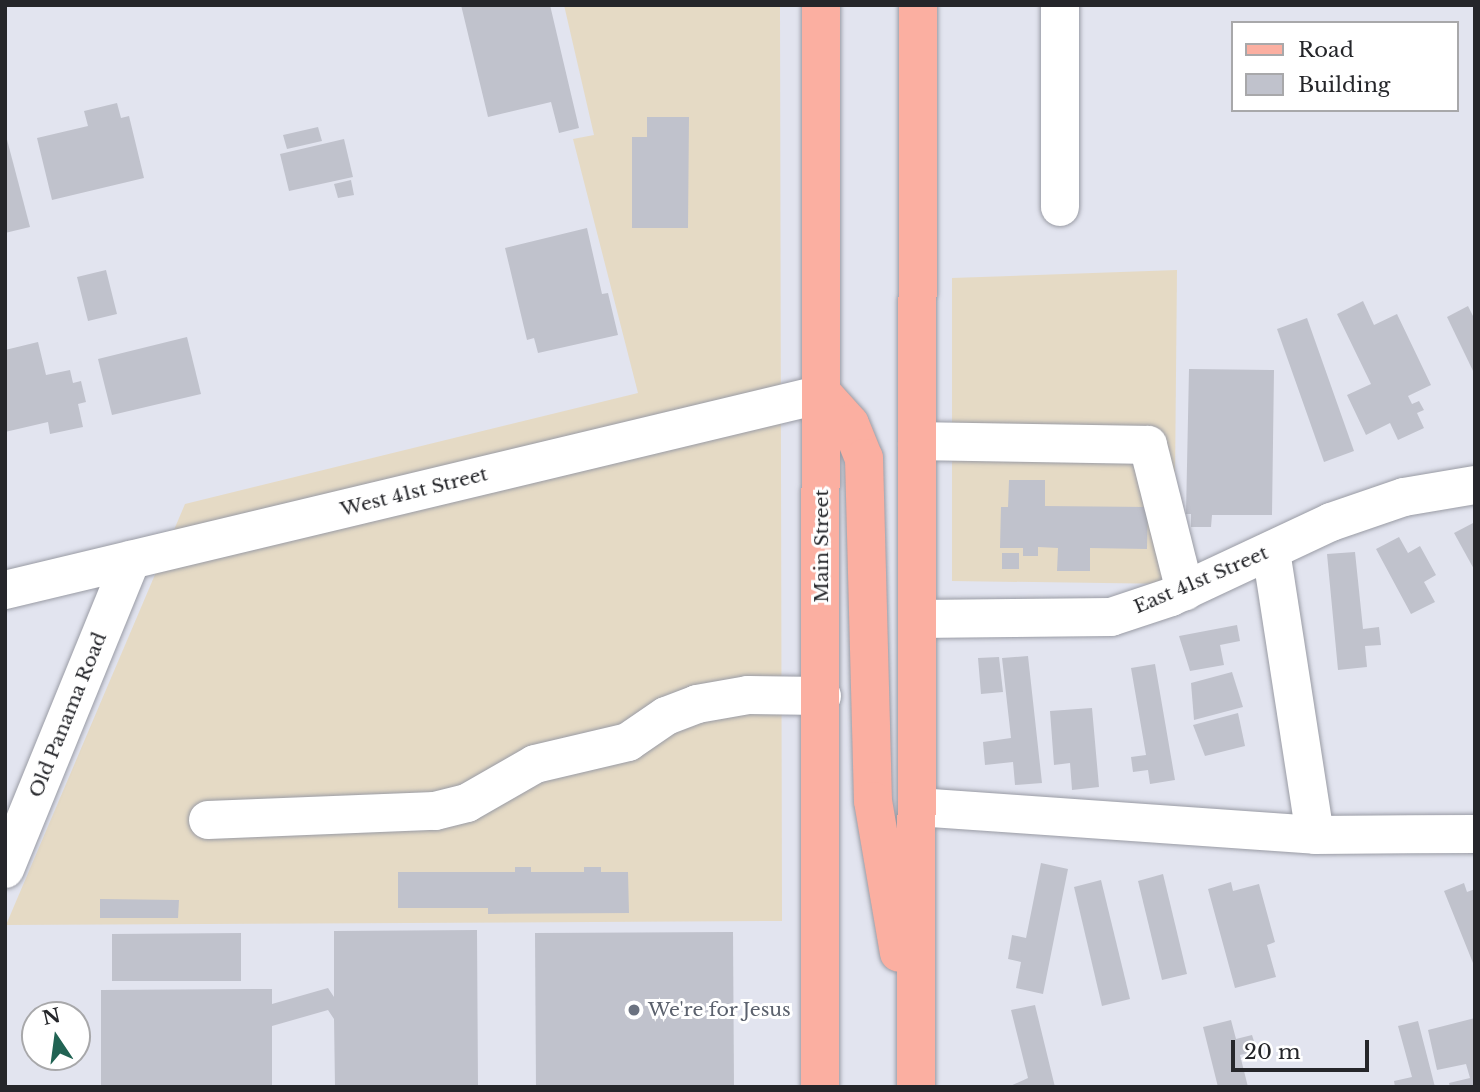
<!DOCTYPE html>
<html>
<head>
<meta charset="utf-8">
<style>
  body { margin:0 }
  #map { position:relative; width:1480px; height:1092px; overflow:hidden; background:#e2e4ef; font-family:"Libre Baskerville",serif }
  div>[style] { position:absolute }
  .commercial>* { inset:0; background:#e5dac5 }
  .building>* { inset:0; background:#c0c2cc }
  .roads { filter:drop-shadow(0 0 2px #999ba4) drop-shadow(0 0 2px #999ba4) }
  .minor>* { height:38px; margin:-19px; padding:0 19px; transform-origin:19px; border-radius:19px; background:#fff }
  .major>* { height:38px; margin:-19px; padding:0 19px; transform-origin:19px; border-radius:19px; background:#fbafa1 }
  .dots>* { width:19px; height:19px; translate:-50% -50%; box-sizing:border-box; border:4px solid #fff; border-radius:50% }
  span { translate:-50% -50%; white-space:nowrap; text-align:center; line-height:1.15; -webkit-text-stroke:6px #fff; paint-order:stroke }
  .street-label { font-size:19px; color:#25262a }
  .worship-label { font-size:19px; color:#5b616d }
  .left { translate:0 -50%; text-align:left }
  .frame { position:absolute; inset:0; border:7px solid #25262a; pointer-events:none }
  .legend { position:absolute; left:1231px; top:21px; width:228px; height:91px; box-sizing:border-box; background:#fff; border:2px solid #a8a8aa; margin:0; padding:9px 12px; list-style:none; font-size:21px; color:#25262a }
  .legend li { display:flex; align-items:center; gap:14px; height:35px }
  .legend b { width:35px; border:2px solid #a8a8aa }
  .north { position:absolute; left:21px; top:1001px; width:70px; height:70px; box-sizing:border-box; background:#fff; border:2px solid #a8a8aa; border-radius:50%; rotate:347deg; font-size:19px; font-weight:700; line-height:28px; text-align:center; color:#25262a }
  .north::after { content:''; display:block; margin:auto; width:24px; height:32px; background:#216353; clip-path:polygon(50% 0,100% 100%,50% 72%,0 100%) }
  .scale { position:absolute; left:1231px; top:1040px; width:138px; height:32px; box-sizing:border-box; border:4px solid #25262a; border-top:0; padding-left:9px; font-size:21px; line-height:24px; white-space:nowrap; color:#25262a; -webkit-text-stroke:5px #fff; paint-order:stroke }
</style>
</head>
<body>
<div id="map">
  <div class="commercial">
    <div style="clip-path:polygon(564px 5px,780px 5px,782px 921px,6px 925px,185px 504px,638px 393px,573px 139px,594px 135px)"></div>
    <div style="clip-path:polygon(1177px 270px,1174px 584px,952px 581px,952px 278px)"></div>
  </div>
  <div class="building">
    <div style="clip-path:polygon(461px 5px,550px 5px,579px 128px,559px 133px,551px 102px,488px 117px)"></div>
    <div style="clip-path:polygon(117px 103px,121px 118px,129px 116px,144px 178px,52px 200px,37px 138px,88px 126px,84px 111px)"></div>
    <div style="clip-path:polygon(647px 117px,689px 117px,688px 228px,632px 228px,632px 137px,647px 137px)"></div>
    <div style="clip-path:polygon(318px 127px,322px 141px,287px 149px,283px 135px)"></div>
    <div style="clip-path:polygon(5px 132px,30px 227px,5px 233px)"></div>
    <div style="clip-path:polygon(344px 139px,353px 177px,289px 191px,280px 154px)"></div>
    <div style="clip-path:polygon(351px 180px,354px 195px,338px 198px,334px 184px)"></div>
    <div style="clip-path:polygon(587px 228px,602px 294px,608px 293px,618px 335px,538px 353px,534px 338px,527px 340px,505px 248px)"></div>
    <div style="clip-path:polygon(106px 270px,117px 314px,88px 321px,77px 277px)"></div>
    <div style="clip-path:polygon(1363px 301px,1374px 325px,1397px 314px,1431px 385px,1408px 396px,1412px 404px,1419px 401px,1424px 410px,1417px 413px,1424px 428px,1398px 440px,1390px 423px,1366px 435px,1347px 395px,1371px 384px,1337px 314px)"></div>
    <div style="clip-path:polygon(1468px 306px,1475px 320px,1475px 375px,1447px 317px)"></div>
    <div style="clip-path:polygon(1307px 318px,1354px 451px,1324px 462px,1277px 329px)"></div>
    <div style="clip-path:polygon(187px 337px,201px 394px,112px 415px,98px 359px)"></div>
    <div style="clip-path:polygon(38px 342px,46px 375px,70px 370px,73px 383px,81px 381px,86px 402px,78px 404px,83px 427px,50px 434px,48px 422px,5px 432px,5px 350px)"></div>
    <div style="clip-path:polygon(1189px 369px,1274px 370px,1272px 515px,1212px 515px,1211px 527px,1191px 527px,1191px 514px,1186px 514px)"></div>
    <div style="clip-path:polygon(1009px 480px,1045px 480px,1045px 506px,1148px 507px,1147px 549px,1090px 548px,1090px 571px,1057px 571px,1058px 548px,1038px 547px,1038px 556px,1023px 556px,1023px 548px,1000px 548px,1001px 507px,1008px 507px)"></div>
    <div style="clip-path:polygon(1475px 522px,1475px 571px,1454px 533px)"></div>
    <div style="clip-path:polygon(1399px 537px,1408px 553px,1420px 546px,1436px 575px,1424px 582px,1435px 602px,1411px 614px,1376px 549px)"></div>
    <div style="clip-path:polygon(1355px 552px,1363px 629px,1379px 627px,1381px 645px,1365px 646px,1367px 667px,1338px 670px,1327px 554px)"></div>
    <div style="clip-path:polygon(1002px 553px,1019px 553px,1019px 569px,1002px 569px)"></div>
    <div style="clip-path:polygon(1237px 625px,1240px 641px,1220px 645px,1224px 665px,1190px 671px,1179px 636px)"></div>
    <div style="clip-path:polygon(1028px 656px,1042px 783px,1015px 785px,1013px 762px,985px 765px,983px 742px,1011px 738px,1002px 658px)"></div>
    <div style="clip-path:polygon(999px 657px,1003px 692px,981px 694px,978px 658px)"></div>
    <div style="clip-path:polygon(1155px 664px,1175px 780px,1150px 784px,1148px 770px,1133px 772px,1131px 757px,1146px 755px,1131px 668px)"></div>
    <div style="clip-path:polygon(1232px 672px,1243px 707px,1194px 720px,1191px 683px)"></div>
    <div style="clip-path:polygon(1092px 708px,1099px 787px,1072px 790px,1070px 763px,1054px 765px,1050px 711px)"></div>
    <div style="clip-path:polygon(1238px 713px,1245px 746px,1205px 756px,1193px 725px)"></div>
    <div style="clip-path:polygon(1041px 863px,1068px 869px,1043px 994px,1016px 988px,1021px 962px,1008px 959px,1012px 935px,1026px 938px)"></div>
    <div style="clip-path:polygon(515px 867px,531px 867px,531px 872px,584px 872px,584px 867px,601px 867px,601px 872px,628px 872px,629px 913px,488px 914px,488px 908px,398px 908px,398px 872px,515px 872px)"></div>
    <div style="clip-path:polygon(1163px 874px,1187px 974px,1162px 980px,1138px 881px)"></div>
    <div style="clip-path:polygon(1101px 880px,1130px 999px,1102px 1006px,1074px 887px)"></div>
    <div style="clip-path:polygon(1231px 882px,1233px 891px,1259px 884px,1275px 942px,1267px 945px,1276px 977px,1235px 988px,1208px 889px)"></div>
    <div style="clip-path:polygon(1464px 883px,1467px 892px,1475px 889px,1475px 968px,1444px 891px)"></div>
    <div style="clip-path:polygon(100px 899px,179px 900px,178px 918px,100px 918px)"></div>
    <div style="clip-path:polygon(477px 930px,478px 1087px,335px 1087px,334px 1019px,328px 1010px,272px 1026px,272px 1087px,101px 1087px,101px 990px,272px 989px,272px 1004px,328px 988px,334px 997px,334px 931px)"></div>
    <div style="clip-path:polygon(733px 932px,734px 1087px,536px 1087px,535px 933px)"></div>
    <div style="clip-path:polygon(241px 933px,241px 981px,112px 981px,112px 934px)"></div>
    <div style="clip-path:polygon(1035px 1005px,1055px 1087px,1008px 1087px,1028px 1078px,1011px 1010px)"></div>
    <div style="clip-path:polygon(1475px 1018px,1475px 1087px,1450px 1087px,1449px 1083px,1470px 1078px,1466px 1064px,1437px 1070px,1428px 1030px)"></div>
    <div style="clip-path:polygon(1231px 1020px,1236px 1039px,1252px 1035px,1257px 1051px,1240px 1055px,1248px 1087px,1218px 1087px,1203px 1027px)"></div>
    <div style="clip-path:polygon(1418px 1021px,1435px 1087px,1395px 1087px,1394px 1081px,1412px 1077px,1398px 1026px)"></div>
  </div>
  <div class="roads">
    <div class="minor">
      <div style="left:1060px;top:207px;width:202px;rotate:-90deg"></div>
      <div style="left:917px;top:441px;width:231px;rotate:1deg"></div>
      <div style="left:1148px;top:445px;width:151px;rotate:75.8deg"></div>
      <div style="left:1271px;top:551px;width:287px;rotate:81.2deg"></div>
      <div style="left:5px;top:590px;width:841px;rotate:-13.47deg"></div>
      <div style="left:917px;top:619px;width:194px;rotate:-0.6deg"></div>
      <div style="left:1111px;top:617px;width:63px;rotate:-18.4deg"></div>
      <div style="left:1171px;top:597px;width:177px;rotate:-25.1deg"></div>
      <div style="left:1331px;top:522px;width:77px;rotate:-18.9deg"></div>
      <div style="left:1404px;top:497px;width:72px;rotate:-9.6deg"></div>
      <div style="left:917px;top:807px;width:399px;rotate:4deg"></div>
      <div style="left:1315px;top:835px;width:160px;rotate:-0.4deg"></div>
      <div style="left:208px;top:820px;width:227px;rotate:-2.3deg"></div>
      <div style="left:435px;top:811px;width:33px;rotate:-14deg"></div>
      <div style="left:467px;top:803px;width:78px;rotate:-29.8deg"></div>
      <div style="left:535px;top:764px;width:96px;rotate:-13.3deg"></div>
      <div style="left:628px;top:742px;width:46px;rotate:-34.4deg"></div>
      <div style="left:666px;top:716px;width:33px;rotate:-21deg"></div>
      <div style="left:697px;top:704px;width:52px;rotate:-10deg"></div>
      <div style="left:748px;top:695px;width:74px;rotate:0.8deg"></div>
      <div style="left:5px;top:869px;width:334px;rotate:-67.8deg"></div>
    </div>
    <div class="major">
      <div style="left:823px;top:394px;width:40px;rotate:48deg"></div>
      <div style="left:850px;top:424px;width:37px;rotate:68deg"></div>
      <div style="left:864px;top:458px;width:343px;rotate:88.5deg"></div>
      <div style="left:873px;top:801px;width:154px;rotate:80.3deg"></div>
      <div style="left:820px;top:1087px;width:1082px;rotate:-89.95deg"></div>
      <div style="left:916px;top:1087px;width:1082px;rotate:-89.89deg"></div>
    </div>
  </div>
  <div class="dots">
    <div style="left:634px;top:1010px;background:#6b7280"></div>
  </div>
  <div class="street-label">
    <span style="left:414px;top:492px;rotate:-14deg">West 41st Street</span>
    <span style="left:822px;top:546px;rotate:-90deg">Main Street</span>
    <span style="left:1201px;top:580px;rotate:-23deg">East 41st Street</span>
    <span style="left:68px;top:715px;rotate:-68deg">Old Panama Road</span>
  </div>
  <div class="worship-label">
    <span class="left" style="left:648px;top:1010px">We're for Jesus</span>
  </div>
  <div class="frame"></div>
  <ul class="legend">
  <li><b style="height:9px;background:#fbafa1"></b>Road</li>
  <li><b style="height:19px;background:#c0c2cc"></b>Building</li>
  </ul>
  <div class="north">N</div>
  <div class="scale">20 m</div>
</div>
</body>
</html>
